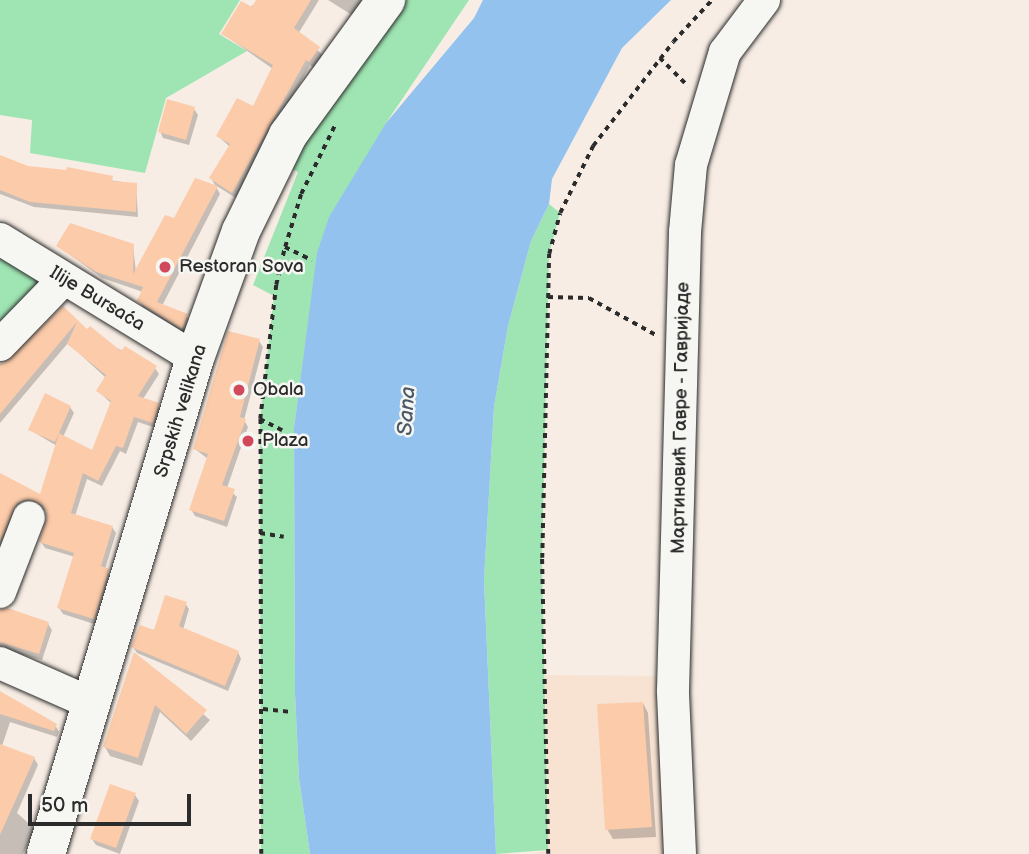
<!DOCTYPE html>
<html>
<head>
<meta charset="utf-8">
<style>
  body { margin:0 }
  #map { position:relative; width:1029px; height:854px; overflow:hidden; background:#f7ede4; font-family:"Balsamiq Sans",sans-serif }
  div>[style] { position:absolute }
  .built>* { inset:0; background:#f8e3d3 }
  .green>* { inset:0; background:#9fe5b3 }
  .water>* { inset:0; background:#93c2ee }
  .shadow>* { inset:0; background:#0003 }
  .building>* { inset:0; background:#fbcbaa }
  .path>* { height:3.5px; margin-top:-1.75px; transform-origin:0; background:repeating-linear-gradient(90deg,#2b2b2b 0 5px,transparent 0 10px) }
  .roads { filter:drop-shadow(0 0 2px #2b2b2b) drop-shadow(0 0 2px #2b2b2b) }
  .minor>* { height:32px; margin:-16px; padding:0 16px; transform-origin:16px; border-radius:16px; background:#f6f6f2 }
  .major>* { height:38px; margin:-19px; padding:0 19px; transform-origin:19px; border-radius:19px; background:#f6f6f2 }
  .dots>* { width:19px; height:19px; translate:-50% -50%; box-sizing:border-box; border:4px solid #f6f6f2; border-radius:50% }
  span { translate:-50% -50%; white-space:nowrap; text-align:center; line-height:1.15; -webkit-text-stroke:5px #f6f6f2; paint-order:stroke }
  .poi-label { font-size:19px; color:#2b2b2b }
  .left { translate:0 -50%; text-align:left }
  .street-label { font-size:19px; color:#2b2b2b }
  .water-label { font-size:21px; color:#4a5866; font-style:italic }
  .scale { position:absolute; left:28px; top:794px; width:163px; height:32px; box-sizing:border-box; border:4px solid #2b2b2b; border-top:0; padding-left:9px; font-size:21px; line-height:24px; white-space:nowrap; color:#2b2b2b; -webkit-text-stroke:5px #f6f6f2; paint-order:stroke }
</style>
</head>
<body>
<div id="map">
  <div class="built">
    <div style="clip-path:polygon(545px 675px,662px 676px,675px 854px,530px 854px,548px 850px)"></div>
  </div>
  <div class="green">
    <div style="clip-path:polygon(0 0,240px 0,219px 34px,247px 51px,166px 98px,145px 173px,30px 153px,32px 120px,0 115px)"></div>
    <div style="clip-path:polygon(404px 0,469px 0,386px 123px,313px 288px,294px 428px,295px 694px,299px 778px,310px 854px,261px 854px,260px 419px,274px 296px,253px 285px,298px 172px,286px 166px)"></div>
    <div style="clip-path:polygon(549px 204px,560px 213px,549px 254px,542px 558px,548px 850px,496px 854px,484px 580px,494px 407px,508px 326px,531px 241px)"></div>
    <div style="clip-path:polygon(0 246px,50px 281px,0 333px)"></div>
  </div>
  <div class="water">
    <div style="clip-path:polygon(483px 0,671px 0,622px 48px,552px 179px,549px 204px,531px 241px,508px 326px,494px 407px,484px 580px,496px 854px,310px 854px,299px 778px,295px 694px,294px 428px,317px 253px,329px 217px,386px 123px,474px 18px)"></div>
  </div>
  <div class="shadow">
    <div style="clip-path:polygon(258px 0,319px 0,298px 34px,323px 55px,314px 68px,310px 65px,236px 198px,215px 185px,220px 194px,162px 306px,186px 315px,190px 322px,186px 334px,143px 307px,139px 301px,143px 292px,102px 278px,58px 246px,133px 246px,136px 272px,175px 221px,216px 187px,211px 178px,230px 147px,218px 136px,254px 109px,273px 69px,223px 34px)"></div>
    <div style="clip-path:polygon(328px 0,363px 0,352px 15px)"></div>
    <div style="clip-path:polygon(194px 109px,198px 115px,189px 145px,163px 138px,160px 131px)"></div>
    <div style="clip-path:polygon(0 157px,28px 168px,136px 184px,138px 217px,34px 207px,0 194px)"></div>
    <div style="clip-path:polygon(63px 308px,87px 332px,155px 368px,159px 374px,143px 399px,157px 404px,161px 411px,156px 428px,138px 422px,126px 454px,120px 451px,102px 486px,87px 479px,75px 516px,112px 527px,116px 533px,105px 569px,111px 577px,97px 625px,63px 614px,59px 608px,75px 557px,45px 548px,41px 542px,48px 523px,46px 511px,31px 505px,0 559px,0 475px,41px 497px,57px 446px,30px 430px,70px 407px,74px 413px,63px 437px,93px 452px,112px 404px,98px 391px,106px 378px,68px 343px,0 423px,0 364px,14px 359px)"></div>
    <div style="clip-path:polygon(259px 341px,263px 347px,244px 420px,248px 427px,227px 488px,237px 497px,227px 527px,195px 516px,191px 509px,208px 459px,195px 449px)"></div>
    <div style="clip-path:polygon(185px 603px,189px 609px,183px 630px,238px 652px,241px 659px,228px 691px,137px 653px,133px 647px)"></div>
    <div style="clip-path:polygon(10px 609px,48px 624px,52px 630px,42px 660px,0 649px,0 610px)"></div>
    <div style="clip-path:polygon(135px 655px,210px 720px,191px 741px,160px 712px,142px 766px,110px 756px,105px 747px)"></div>
    <div style="clip-path:polygon(0 697px,55px 725px,59px 732px,57px 737px,10px 722px,2px 746px,34px 758px,38px 765px,17px 813px,35px 829px,23px 854px,0 854px)"></div>
    <div style="clip-path:polygon(643px 703px,648px 713px,656px 837px,613px 839px,607px 829px)"></div>
    <div style="clip-path:polygon(135px 795px,139px 801px,120px 854px,96px 845px,92px 839px)"></div>
  </div>
  <div class="building">
    <div style="clip-path:polygon(256px 0,311px 0,294px 28px,320px 47px,309px 62px,306px 60px,232px 193px,209px 178px,230px 144px,216px 136px,237px 98px,253px 106px,273px 65px,221px 34px,241px 1px,252px 7px)"></div>
    <div style="clip-path:polygon(167px 99px,195px 107px,186px 140px,158px 132px)"></div>
    <div style="clip-path:polygon(0 155px,28px 166px,66px 170px,67px 167px,113px 176px,112px 181px,137px 183px,136px 212px,30px 202px,0 190px)"></div>
    <div style="clip-path:polygon(195px 178px,218px 186px,157px 302px,188px 314px,182px 329px,137px 301px,143px 287px,96px 272px,56px 246px,70px 223px,134px 244px,133px 274px,165px 215px,174px 218px)"></div>
    <div style="clip-path:polygon(63px 306px,87px 329px,90px 326px,121px 351px,125px 346px,157px 366px,138px 396px,159px 403px,153px 423px,134px 417px,123px 448px,116px 446px,98px 481px,83px 473px,71px 513px,113px 526px,101px 566px,109px 569px,94px 619px,57px 608px,74px 553px,39px 542px,47px 515px,43px 505px,27px 499px,17px 503px,0 541px,0 473px,40px 494px,59px 433px,92px 450px,111px 401px,96px 391px,106px 375px,67px 344px,77px 322px,0 414px,0 366px)"></div>
    <div style="clip-path:polygon(228px 331px,260px 339px,240px 417px,246px 419px,222px 485px,235px 489px,224px 521px,189px 510px,208px 454px,193px 449px)"></div>
    <div style="clip-path:polygon(45px 393px,71px 406px,55px 442px,28px 430px)"></div>
    <div style="clip-path:polygon(165px 595px,187px 602px,179px 626px,239px 651px,225px 686px,131px 647px,140px 625px,154px 630px)"></div>
    <div style="clip-path:polygon(7px 608px,49px 622px,39px 654px,0 642px,0 610px)"></div>
    <div style="clip-path:polygon(134px 652px,207px 710px,186px 734px,155px 705px,138px 758px,103px 747px)"></div>
    <div style="clip-path:polygon(0 691px,57px 724px,54px 731px,0 714px)"></div>
    <div style="clip-path:polygon(643px 702px,652px 827px,605px 830px,597px 704px)"></div>
    <div style="clip-path:polygon(0 744px,35px 757px,0 835px)"></div>
    <div style="clip-path:polygon(110px 784px,136px 793px,116px 848px,90px 839px)"></div>
  </div>
  <div class="path">
    <div style="left:660px;top:58px;width:40px;rotate:45deg"></div>
    <div style="left:285px;top:247px;width:30px;rotate:26deg"></div>
    <div style="left:548px;top:297px;width:41px;rotate:1.4deg"></div>
    <div style="left:589px;top:298px;width:77px;rotate:28.9deg"></div>
    <div style="left:260px;top:419px;width:25px;rotate:27deg"></div>
    <div style="left:260px;top:533px;width:24px;rotate:9deg"></div>
    <div style="left:263px;top:709px;width:30px;rotate:6deg"></div>
    <div style="left:261px;top:854px;width:435px;rotate:-90.1deg"></div>
    <div style="left:260px;top:419px;width:135px;rotate:-83.2deg"></div>
    <div style="left:276px;top:285px;width:39px;rotate:-77deg"></div>
    <div style="left:285px;top:247px;width:55px;rotate:-73.2deg"></div>
    <div style="left:301px;top:194px;width:77px;rotate:-63.8deg"></div>
    <div style="left:548px;top:854px;width:296px;rotate:-91.2deg"></div>
    <div style="left:542px;top:558px;width:304px;rotate:-88.7deg"></div>
    <div style="left:549px;top:254px;width:42px;rotate:-75deg"></div>
    <div style="left:560px;top:213px;width:75px;rotate:-63.8deg"></div>
    <div style="left:593px;top:146px;width:131px;rotate:-52.4deg"></div>
    <div style="left:673px;top:42px;width:57px;rotate:-47.1deg"></div>
  </div>
  <div class="roads">
    <div class="minor">
      <div style="left:0;top:239px;width:228px;rotate:31.4deg"></div>
      <div style="left:0;top:345px;width:91px;rotate:-45.9deg"></div>
      <div style="left:0;top:592px;width:80px;rotate:-68.9deg"></div>
      <div style="left:0;top:663px;width:102px;rotate:23.8deg"></div>
      <div style="left:680px;top:854px;width:163px;rotate:-92.5deg"></div>
      <div style="left:673px;top:691px;width:459px;rotate:-88.5deg"></div>
      <div style="left:685px;top:232px;width:67px;rotate:-84.9deg"></div>
      <div style="left:691px;top:165px;width:118px;rotate:-73.3deg"></div>
      <div style="left:725px;top:52px;width:65px;rotate:-53.1deg"></div>
    </div>
    <div class="major">
      <div style="left:46px;top:854px;width:518px;rotate:-73.28deg"></div>
      <div style="left:195px;top:358px;width:135px;rotate:-70.1deg"></div>
      <div style="left:241px;top:231px;width:107px;rotate:-63.9deg"></div>
      <div style="left:288px;top:135px;width:167px;rotate:-54deg"></div>
    </div>
  </div>
  <div class="dots">
    <div style="left:165px;top:267px;background:#d1495b"></div>
    <div style="left:239px;top:390px;background:#d1495b"></div>
    <div style="left:248px;top:441px;background:#d1495b"></div>
  </div>
  <div class="poi-label">
    <span class="left" style="left:179px;top:267px">Restoran Sova</span>
    <span class="left" style="left:253px;top:390px">Obala</span>
    <span class="left" style="left:262px;top:441px">Plaza</span>
  </div>
  <div class="street-label">
    <span style="left:97px;top:299px;rotate:31deg">Ilije Bursaća</span>
    <span style="left:181px;top:411px;rotate:-73deg">Srpskih velikana</span>
    <span style="left:681px;top:418px;rotate:-89deg">Мартиновић Гавре - Гавријаде</span>
  </div>
  <div class="water-label">
    <span style="left:407px;top:411px;rotate:-86deg">Sana</span>
  </div>
  <div class="scale">50 m</div>
</div>
</body>
</html>
